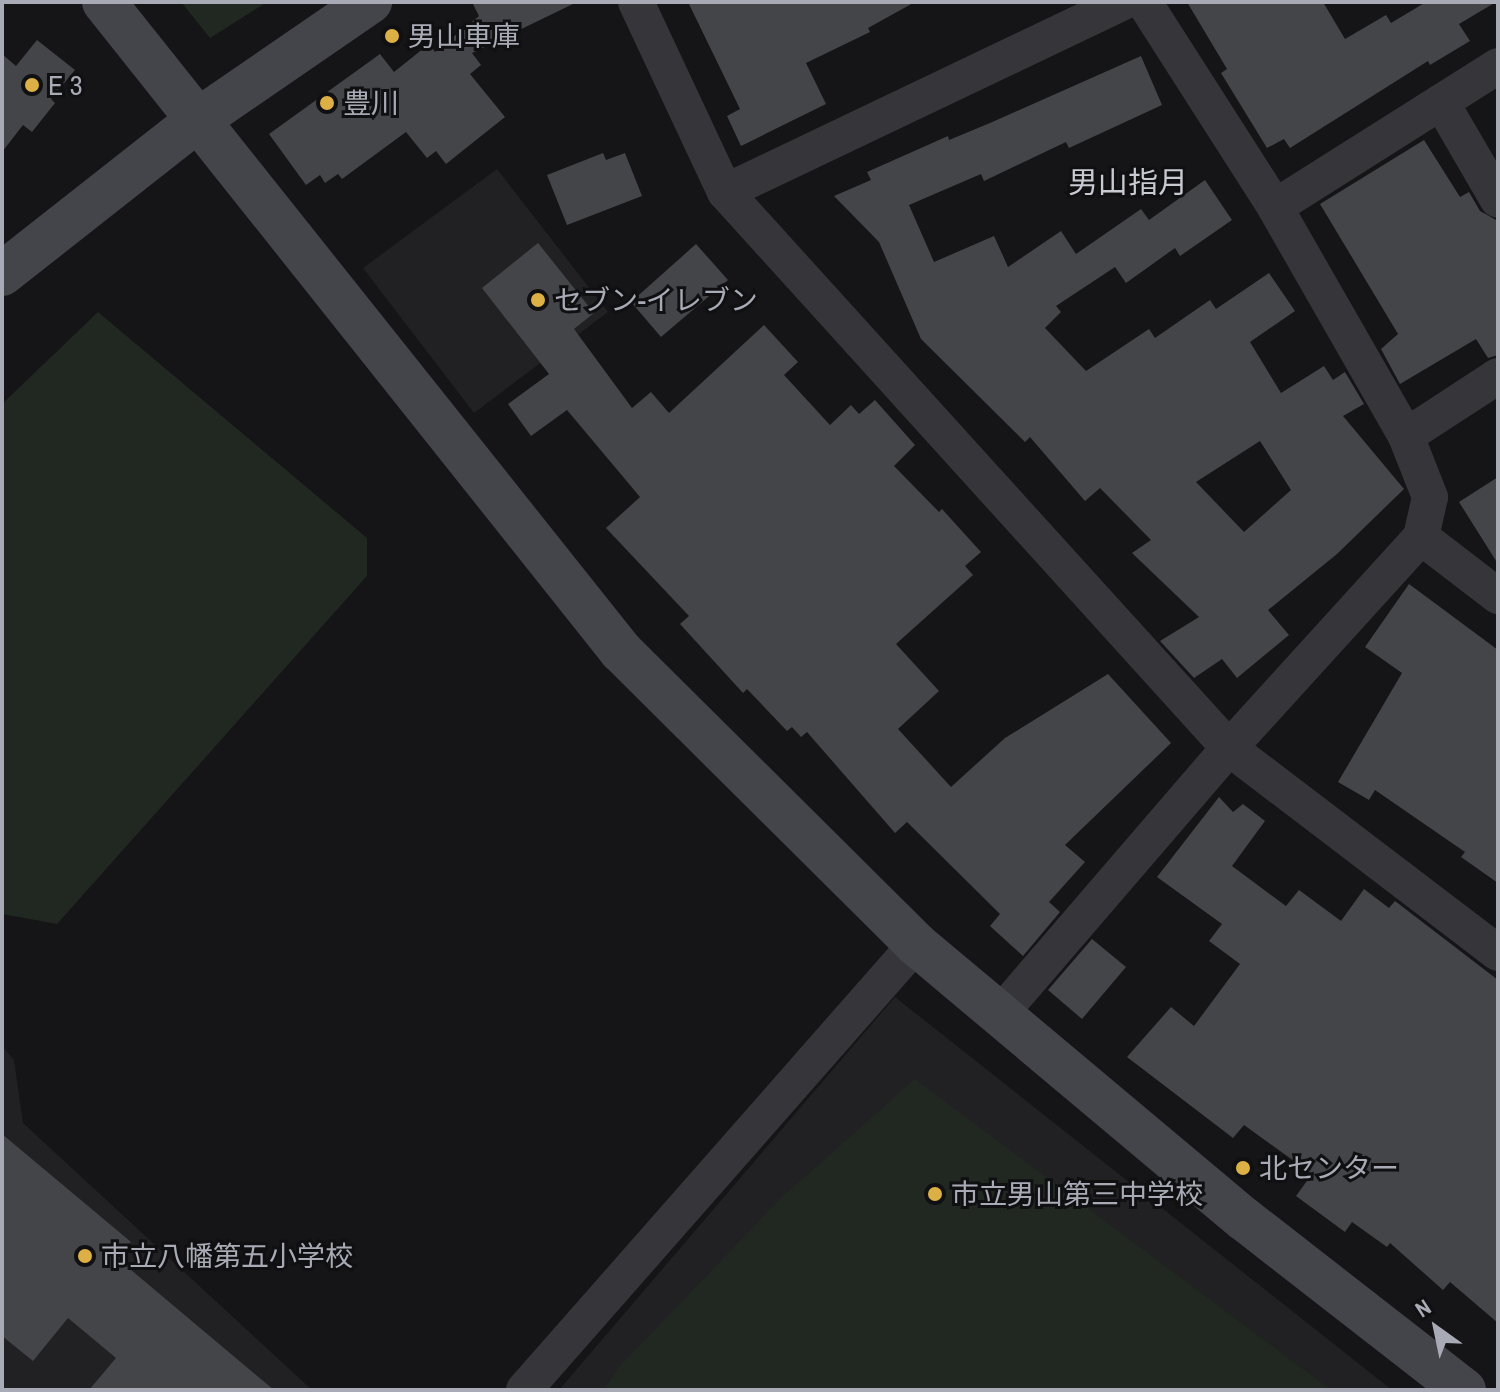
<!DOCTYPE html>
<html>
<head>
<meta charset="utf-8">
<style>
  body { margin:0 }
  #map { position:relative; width:1500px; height:1392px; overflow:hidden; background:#151416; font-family:"Archivo Narrow","Noto Sans JP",sans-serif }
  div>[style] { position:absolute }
  .built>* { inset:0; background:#212123 }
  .green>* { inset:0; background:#212822 }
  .building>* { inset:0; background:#444549 }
  .street>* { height:36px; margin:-18px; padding:0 18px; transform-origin:18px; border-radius:18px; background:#36363a }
  .secondary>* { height:44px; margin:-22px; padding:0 22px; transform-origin:22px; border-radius:22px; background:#44454a }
  .dots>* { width:22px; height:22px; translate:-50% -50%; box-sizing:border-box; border:4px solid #100f11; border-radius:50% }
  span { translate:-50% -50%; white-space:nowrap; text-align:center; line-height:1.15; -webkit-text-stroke:6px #100f11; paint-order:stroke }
  .poi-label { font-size:28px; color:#a8abb5 }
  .left { translate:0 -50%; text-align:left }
  .neighbourhood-label { font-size:30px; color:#c8cad1 }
  .frame { position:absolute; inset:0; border:4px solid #a8abb5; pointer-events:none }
  .north { position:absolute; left:1396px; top:1288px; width:80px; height:80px; -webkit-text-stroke:6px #100f11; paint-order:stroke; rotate:327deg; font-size:22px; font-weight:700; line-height:32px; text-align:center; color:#a8abb5 }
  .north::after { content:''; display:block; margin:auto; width:28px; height:36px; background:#a8abb5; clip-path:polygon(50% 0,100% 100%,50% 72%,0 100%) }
</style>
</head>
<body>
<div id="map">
  <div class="built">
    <div style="clip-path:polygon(497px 169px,608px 312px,474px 413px,363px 268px)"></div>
    <div style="clip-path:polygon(895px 997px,1392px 1390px,559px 1390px)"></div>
    <div style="clip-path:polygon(2px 1046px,14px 1060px,23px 1123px,312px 1390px,2px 1390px)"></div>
  </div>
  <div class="green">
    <div style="clip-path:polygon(181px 2px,267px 2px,210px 38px)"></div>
    <div style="clip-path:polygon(98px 312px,367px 538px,367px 576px,57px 924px,2px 914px,2px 404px)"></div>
    <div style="clip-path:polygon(915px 1079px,1331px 1390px,603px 1390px,621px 1365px,781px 1198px)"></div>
  </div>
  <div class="building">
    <div style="clip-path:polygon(472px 2px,577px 2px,472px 53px,481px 65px,470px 74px,505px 117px,446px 164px,436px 151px,427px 158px,406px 132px,342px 179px,338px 174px,325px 183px,320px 175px,306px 185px,269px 134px,380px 54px,394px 72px,429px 44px,435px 52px,479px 16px)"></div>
    <div style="clip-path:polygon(688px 2px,915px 2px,868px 28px,870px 32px,806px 63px,826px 104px,741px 146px,727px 116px,740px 109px)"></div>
    <div style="clip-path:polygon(1187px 2px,1323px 2px,1345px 39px,1386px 15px,1391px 23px,1426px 2px,1496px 2px,1459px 24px,1470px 41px,1430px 65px,1428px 61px,1290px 148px,1284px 139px,1267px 148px,1221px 73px,1227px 69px)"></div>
    <div style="clip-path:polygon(37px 40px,75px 70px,51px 99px,55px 103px,32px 132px,23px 125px,2px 152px,2px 54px,16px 66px)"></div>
    <div style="clip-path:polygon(evenodd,1141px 56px,1162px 105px,1069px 148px,1066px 142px,984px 181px,981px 174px,909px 205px,934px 262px,994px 236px,1008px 267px,1061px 231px,1076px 254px,1141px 209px,1149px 220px,1205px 180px,1232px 220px,1180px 256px,1175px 248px,1126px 283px,1115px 267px,1056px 306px,1061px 312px,1045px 328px,1086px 371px,1149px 329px,1155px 338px,1210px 300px,1216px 309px,1269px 273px,1295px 311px,1250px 342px,1281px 393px,1324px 366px,1333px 380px,1345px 372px,1364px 404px,1343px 416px,1404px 489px,1337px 554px,1268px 610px,1289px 635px,1237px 678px,1222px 659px,1194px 678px,1160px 641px,1199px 617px,1132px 553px,1151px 540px,1100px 488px,1085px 501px,1030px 437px,1025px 442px,921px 339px,879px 242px,834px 196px,871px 180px,867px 172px,948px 136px,949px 140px,990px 123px,1141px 56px,1260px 441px,1291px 490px,1244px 532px,1196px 482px,1260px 441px)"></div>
    <div style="clip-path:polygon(1424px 140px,1460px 197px,1469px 192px,1480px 211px,1498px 221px,1498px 355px,1488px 358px,1476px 339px,1400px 384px,1381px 349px,1398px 334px,1320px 204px)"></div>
    <div style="clip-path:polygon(603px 153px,606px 160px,625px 153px,642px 196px,567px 225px,547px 175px)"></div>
    <div style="clip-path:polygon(538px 243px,594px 313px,574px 329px,632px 408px,651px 392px,669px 413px,764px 325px,798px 362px,784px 375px,830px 425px,851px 405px,859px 414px,875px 400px,915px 445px,894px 466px,939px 512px,942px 509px,981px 552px,965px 566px,973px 575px,896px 644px,939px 691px,898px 729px,951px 787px,1005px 738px,1108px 674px,1171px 743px,1065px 845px,1085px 862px,1049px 902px,1060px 912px,1023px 956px,990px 926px,1000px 914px,907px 822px,895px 833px,807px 732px,801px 737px,792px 727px,787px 731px,747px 689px,743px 693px,680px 624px,689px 616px,606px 528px,640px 497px,567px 410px,531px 436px,508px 404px,549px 374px,482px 288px)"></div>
    <div style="clip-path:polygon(696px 244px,728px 280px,661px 337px,631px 302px)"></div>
    <div style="clip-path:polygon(1498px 477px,1498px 564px,1459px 502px)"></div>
    <div style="clip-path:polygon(1409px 584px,1498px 650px,1498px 883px,1461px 857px,1465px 852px,1375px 790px,1369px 800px,1338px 782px,1402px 673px,1365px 647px)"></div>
    <div style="clip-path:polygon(1219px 797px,1233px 812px,1243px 804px,1265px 821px,1232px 866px,1286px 906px,1299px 890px,1341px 921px,1364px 889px,1389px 908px,1395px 901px,1498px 980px,1498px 1323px,1450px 1282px,1443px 1290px,1390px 1243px,1387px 1247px,1352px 1222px,1345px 1232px,1296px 1196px,1312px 1174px,1244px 1125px,1233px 1138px,1127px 1057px,1171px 1007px,1194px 1026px,1240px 964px,1209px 941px,1222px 924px,1157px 877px)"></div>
    <div style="clip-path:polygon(1092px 939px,1126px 967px,1082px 1019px,1048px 990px)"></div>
    <div style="clip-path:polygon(2px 1134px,131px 1242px,118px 1259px,274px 1390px,89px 1390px,116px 1358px,68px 1318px,33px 1361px,2px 1336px)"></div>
  </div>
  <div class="street">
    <div style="left:636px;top:2px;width:210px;rotate:64.9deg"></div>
    <div style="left:725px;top:192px;width:750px;rotate:47.81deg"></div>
    <div style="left:1229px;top:748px;width:338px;rotate:37.3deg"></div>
    <div style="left:1144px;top:2px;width:243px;rotate:57.4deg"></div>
    <div style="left:1441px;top:102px;width:113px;rotate:59.8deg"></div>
    <div style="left:725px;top:192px;width:442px;rotate:-25.5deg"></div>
    <div style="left:1406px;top:436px;width:110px;rotate:-33.1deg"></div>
    <div style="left:1421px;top:537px;width:97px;rotate:37.5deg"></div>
    <div style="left:1000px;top:1014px;width:351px;rotate:-49.3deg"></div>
    <div style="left:1229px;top:748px;width:285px;rotate:-47.7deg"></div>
    <div style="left:1421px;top:537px;width:41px;rotate:-77.3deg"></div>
    <div style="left:1430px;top:497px;width:66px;rotate:-111.5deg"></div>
    <div style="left:1406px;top:436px;width:264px;rotate:-119.8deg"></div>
    <div style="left:1275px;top:207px;width:264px;rotate:-32.3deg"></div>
    <div style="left:524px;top:1390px;width:594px;rotate:-48.69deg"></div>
  </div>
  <div class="secondary">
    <div style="left:104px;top:2px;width:830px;rotate:51.46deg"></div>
    <div style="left:621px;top:651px;width:416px;rotate:44.8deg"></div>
    <div style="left:916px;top:944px;width:428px;rotate:40deg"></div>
    <div style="left:1244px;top:1219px;width:279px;rotate:37.9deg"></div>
    <div style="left:2px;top:274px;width:249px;rotate:-38.2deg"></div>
    <div style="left:198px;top:120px;width:209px;rotate:-34.5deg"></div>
  </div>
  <div class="dots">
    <div style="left:392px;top:36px;background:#ddb046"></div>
    <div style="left:32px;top:85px;background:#ddb046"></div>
    <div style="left:327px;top:103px;background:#ddb046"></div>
    <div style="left:538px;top:300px;background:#ddb046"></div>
    <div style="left:1243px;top:1168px;background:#ddb046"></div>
    <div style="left:935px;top:1194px;background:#ddb046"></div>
    <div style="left:85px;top:1256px;background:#ddb046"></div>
  </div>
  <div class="poi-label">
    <span class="left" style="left:408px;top:36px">男山車庫</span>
    <span class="left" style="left:48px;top:85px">E 3</span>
    <span class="left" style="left:343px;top:103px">豊川</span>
    <span class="left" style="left:554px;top:300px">セブン-イレブン</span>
    <span class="left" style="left:1259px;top:1168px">北センター</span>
    <span class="left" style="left:951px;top:1194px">市立男山第三中学校</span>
    <span class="left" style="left:101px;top:1256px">市立八幡第五小学校</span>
  </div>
  <div class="neighbourhood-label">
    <span style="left:1128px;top:182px">男山指月</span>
  </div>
  <div class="frame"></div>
  <div class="north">N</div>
</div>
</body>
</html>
